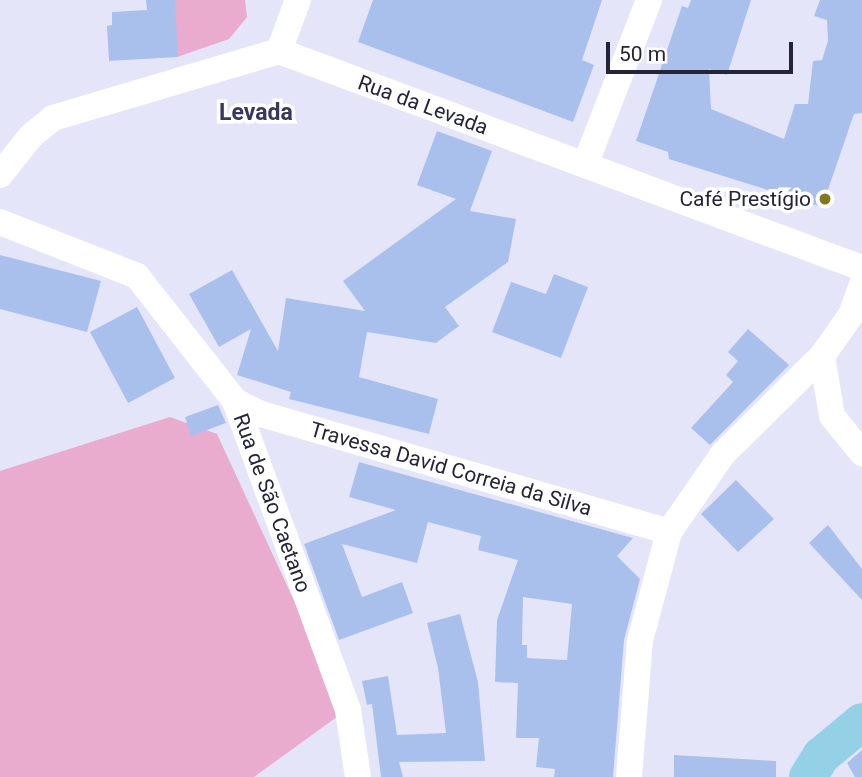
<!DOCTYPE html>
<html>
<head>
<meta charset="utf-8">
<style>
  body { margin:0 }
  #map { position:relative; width:862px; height:777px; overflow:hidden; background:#e5e5f9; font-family:Roboto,sans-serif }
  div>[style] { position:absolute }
  .green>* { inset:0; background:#e9abce }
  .building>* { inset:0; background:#aac0ec }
  .minor>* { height:26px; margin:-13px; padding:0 13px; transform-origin:13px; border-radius:13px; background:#fff }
  .primary>* { height:38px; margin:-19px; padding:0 19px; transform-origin:19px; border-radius:19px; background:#94d1e6 }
  .dots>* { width:19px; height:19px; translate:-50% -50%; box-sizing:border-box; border:4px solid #fff; border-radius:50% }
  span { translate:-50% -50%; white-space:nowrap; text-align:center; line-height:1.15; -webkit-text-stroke:7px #fff; paint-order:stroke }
  .street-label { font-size:21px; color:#252537 }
  .poi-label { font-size:21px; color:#252537 }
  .right { translate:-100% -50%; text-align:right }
  .neighbourhood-label { font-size:23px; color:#39375e; font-weight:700 }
  .scale { position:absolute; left:606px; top:42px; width:187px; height:32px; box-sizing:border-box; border:4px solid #252537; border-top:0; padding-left:9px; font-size:21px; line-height:24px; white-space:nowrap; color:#252537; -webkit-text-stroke:5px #fff; paint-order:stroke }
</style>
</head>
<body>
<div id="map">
  <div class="green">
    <div style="clip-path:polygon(173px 0,245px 0,247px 17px,229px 39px,177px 57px)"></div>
    <div style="clip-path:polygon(170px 417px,217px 434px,345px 711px,254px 777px,0 777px,0 471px)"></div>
  </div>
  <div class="building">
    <div style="clip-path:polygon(146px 0,175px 0,178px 57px,109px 61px,107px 26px,112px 25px,112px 12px,147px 10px)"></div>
    <div style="clip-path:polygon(373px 0,602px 0,582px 60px,594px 65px,573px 122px,358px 42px)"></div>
    <div style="clip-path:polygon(691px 0,751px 0,727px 75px,709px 69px,711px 109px,784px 139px,795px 104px,808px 104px,813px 61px,822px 60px,828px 41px,827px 20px,814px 16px,820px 0,862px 0,862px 113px,854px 114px,822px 207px,669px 159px,668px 152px,636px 141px,682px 6px,688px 8px)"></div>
    <div style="clip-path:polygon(437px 131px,492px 151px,470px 211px,516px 219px,508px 262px,445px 307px,459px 326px,436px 343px,367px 332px,359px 377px,438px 399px,429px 434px,289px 399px,291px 392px,237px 375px,251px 329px,219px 347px,189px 294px,232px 270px,278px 351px,286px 298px,365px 311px,343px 281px,456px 199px,417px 185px)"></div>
    <div style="clip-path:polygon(0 255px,101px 281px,87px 332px,0 309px)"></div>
    <div style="clip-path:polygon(554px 274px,588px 287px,561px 358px,492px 332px,511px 282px,546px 294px)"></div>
    <div style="clip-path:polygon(137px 307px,175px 378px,128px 403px,90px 332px)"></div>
    <div style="clip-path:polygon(748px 329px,789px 365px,710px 445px,691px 428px,733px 382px,726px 375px,738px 361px,728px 352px)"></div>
    <div style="clip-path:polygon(218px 405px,226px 423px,191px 436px,185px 417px)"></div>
    <div style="clip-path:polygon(evenodd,359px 462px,633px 538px,617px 556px,640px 579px,624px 640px,613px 777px,554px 777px,555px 769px,536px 767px,539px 738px,516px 738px,518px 683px,495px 682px,497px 620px,518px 560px,478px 550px,481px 536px,428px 522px,417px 563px,342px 544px,362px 597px,402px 582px,413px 613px,339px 640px,304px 544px,396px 510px,349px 497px,359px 462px,523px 597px,572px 604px,567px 660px,527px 658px,527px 645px,522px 645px,523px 597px)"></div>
    <div style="clip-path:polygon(736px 480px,774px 519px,738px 552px,701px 514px)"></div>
    <div style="clip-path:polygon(828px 525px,862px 569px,862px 600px,809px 543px)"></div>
    <div style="clip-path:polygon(460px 614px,478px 682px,485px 761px,399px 762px,403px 777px,381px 777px,372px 704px,367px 705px,362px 681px,388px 676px,397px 735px,446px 733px,438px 668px,427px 623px)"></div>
    <div style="clip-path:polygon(862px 750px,862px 777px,855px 777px,847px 763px)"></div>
    <div style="clip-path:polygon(674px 755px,776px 761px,776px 777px,674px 777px)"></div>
  </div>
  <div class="minor">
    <div style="left:279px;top:51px;width:54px;rotate:-69.6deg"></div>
    <div style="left:585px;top:165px;width:177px;rotate:-68.8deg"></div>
    <div style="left:0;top:175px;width:50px;rotate:-51.5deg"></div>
    <div style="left:31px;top:136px;width:28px;rotate:-39deg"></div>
    <div style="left:53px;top:118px;width:236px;rotate:-16.5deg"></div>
    <div style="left:279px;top:51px;width:622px;rotate:20.42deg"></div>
    <div style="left:0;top:222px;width:147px;rotate:21.5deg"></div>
    <div style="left:137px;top:276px;width:159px;rotate:51.9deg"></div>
    <div style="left:235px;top:401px;width:329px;rotate:69.9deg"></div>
    <div style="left:348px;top:710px;width:68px;rotate:81.5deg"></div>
    <div style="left:822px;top:356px;width:61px;rotate:80.5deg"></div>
    <div style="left:832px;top:416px;width:48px;rotate:51deg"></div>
    <div style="left:235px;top:401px;width:29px;rotate:27deg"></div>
    <div style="left:261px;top:414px;width:425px;rotate:16.1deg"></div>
    <div style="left:629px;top:777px;width:136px;rotate:-85.4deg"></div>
    <div style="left:640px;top:641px;width:113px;rotate:-75.1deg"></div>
    <div style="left:669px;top:532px;width:95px;rotate:-55.3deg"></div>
    <div style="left:723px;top:454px;width:139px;rotate:-44.7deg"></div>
    <div style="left:822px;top:356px;width:50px;rotate:-54.7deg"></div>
    <div style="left:851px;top:315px;width:33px;rotate:-70deg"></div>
  </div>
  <div class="primary">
    <div style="left:808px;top:777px;width:25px;rotate:-58deg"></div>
    <div style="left:821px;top:756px;width:53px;rotate:-39.7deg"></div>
  </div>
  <div class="dots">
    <div style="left:825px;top:199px;background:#81791f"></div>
  </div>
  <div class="street-label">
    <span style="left:423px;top:105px;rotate:20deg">Rua da Levada</span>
    <span style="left:451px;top:469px;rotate:16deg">Travessa David Correia da Silva</span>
    <span style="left:272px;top:503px;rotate:70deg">Rua de São Caetano</span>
  </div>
  <div class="poi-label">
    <span class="right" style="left:811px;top:199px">Café Prestígio</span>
  </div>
  <div class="neighbourhood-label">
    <span style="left:256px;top:113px">Levada</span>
  </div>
  <div class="scale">50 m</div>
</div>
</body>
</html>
